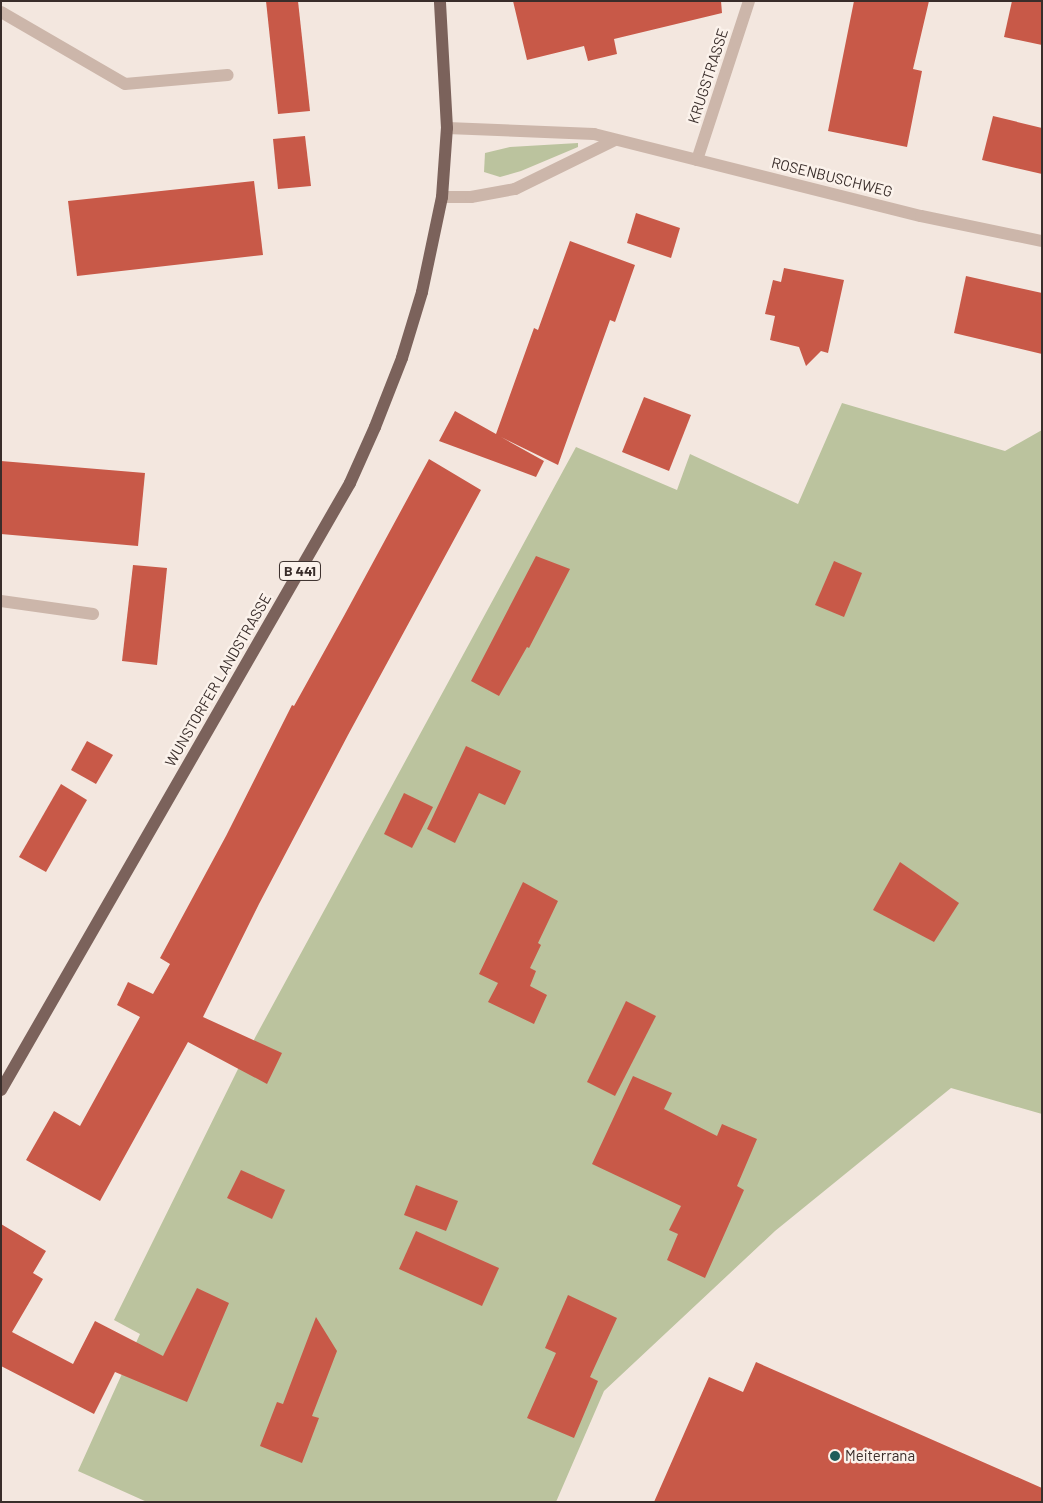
<!DOCTYPE html>
<html>
<head>
<meta charset="utf-8">
<style>
  body { margin:0 }
  #map { position:relative; width:1043px; height:1503px; overflow:hidden; background:#f3e7df; font-family:Barlow,sans-serif }
  div>[style] { position:absolute }
  .green>* { inset:0; background:#bbc39e }
  .building>* { inset:0; background:#c85948 }
  .minor>* { height:12px; margin:-6px; padding:0 6px; transform-origin:6px; border-radius:6px; background:#ccb6aa }
  .major>* { height:12px; margin:-6px; padding:0 6px; transform-origin:6px; border-radius:6px; background:#7b625b }
  .dots>* { width:14px; height:14px; translate:-50% -50%; box-sizing:border-box; border:2px solid #fbf2eb; border-radius:50% }
  span { translate:-50% -50%; white-space:nowrap; text-align:center; line-height:1.15; -webkit-text-stroke:5px #fbf2eb; paint-order:stroke }
  .shield-label span { padding:1px 4px; background:#fbf2eb; border:1px solid; border-radius:4px; -webkit-text-stroke-width:0 }
  .shield-label { font-size:14px; color:#392d2a; font-weight:700 }
  .street-label { font-size:15px; color:#392d2a }
  .poi-label { font-size:15px; color:#392d2a }
  .left { translate:0 -50%; text-align:left }
  .frame { position:absolute; inset:0; border:2px solid #392d2a; pointer-events:none }
</style>
</head>
<body>
<div id="map">
  <div class="green">
    <div style="clip-path:polygon(578px 143px,578px 147px,521px 171px,500px 177px,484px 172px,485px 153px,510px 147px)"></div>
    <div style="clip-path:polygon(842px 403px,1005px 451px,1042px 430px,1042px 1114px,951px 1088px,775px 1231px,604px 1391px,556px 1502px,147px 1502px,78px 1471px,140px 1334px,114px 1320px,238px 1069px,576px 447px,677px 490px,690px 454px,798px 504px)"></div>
  </div>
  <div class="building">
    <div style="clip-path:polygon(266px 1px,298px 1px,310px 111px,278px 114px)"></div>
    <div style="clip-path:polygon(513px 1px,721px 1px,722px 13px,614px 39px,617px 54px,588px 61px,584px 46px,527px 60px)"></div>
    <div style="clip-path:polygon(854px 1px,929px 1px,913px 69px,922px 71px,907px 147px,828px 131px)"></div>
    <div style="clip-path:polygon(1012px 1px,1042px 1px,1042px 45px,1004px 37px)"></div>
    <div style="clip-path:polygon(993px 116px,1042px 128px,1042px 174px,982px 160px)"></div>
    <div style="clip-path:polygon(305px 136px,311px 186px,278px 189px,273px 139px)"></div>
    <div style="clip-path:polygon(254px 181px,263px 255px,77px 276px,68px 201px)"></div>
    <div style="clip-path:polygon(636px 213px,680px 228px,671px 258px,627px 243px)"></div>
    <div style="clip-path:polygon(570px 241px,635px 265px,615px 322px,610px 320px,558px 465px,501px 437px,544px 461px,536px 477px,439px 441px,455px 411px,496px 434px,534px 328px,538px 330px)"></div>
    <div style="clip-path:polygon(784px 268px,844px 280px,828px 353px,821px 351px,806px 366px,799px 347px,770px 340px,775px 316px,765px 314px,773px 280px,781px 282px)"></div>
    <div style="clip-path:polygon(966px 276px,1042px 293px,1042px 354px,954px 333px)"></div>
    <div style="clip-path:polygon(644px 397px,691px 415px,669px 471px,622px 452px)"></div>
    <div style="clip-path:polygon(429px 459px,481px 490px,348px 735px,259px 904px,203px 1017px,282px 1053px,267px 1084px,188px 1042px,100px 1201px,26px 1160px,54px 1111px,80px 1126px,140px 1017px,117px 1005px,128px 982px,153px 994px,170px 964px,160px 958px,226px 836px,292px 705px,294px 706px,345px 614px)"></div>
    <div style="clip-path:polygon(1px 461px,145px 473px,138px 546px,1px 534px)"></div>
    <div style="clip-path:polygon(536px 556px,570px 569px,529px 648px,527px 647px,499px 696px,471px 681px)"></div>
    <div style="clip-path:polygon(834px 561px,862px 573px,844px 617px,815px 605px)"></div>
    <div style="clip-path:polygon(133px 565px,167px 568px,157px 665px,122px 661px)"></div>
    <div style="clip-path:polygon(87px 741px,113px 755px,96px 784px,71px 770px)"></div>
    <div style="clip-path:polygon(466px 746px,521px 771px,505px 805px,479px 793px,455px 843px,427px 829px)"></div>
    <div style="clip-path:polygon(61px 784px,87px 800px,46px 872px,19px 857px)"></div>
    <div style="clip-path:polygon(404px 793px,433px 807px,412px 848px,384px 834px)"></div>
    <div style="clip-path:polygon(900px 862px,959px 903px,934px 942px,873px 910px)"></div>
    <div style="clip-path:polygon(523px 882px,558px 901px,538px 943px,541px 945px,530px 968px,536px 971px,530px 986px,547px 995px,534px 1024px,488px 1002px,498px 983px,479px 974px)"></div>
    <div style="clip-path:polygon(626px 1001px,656px 1016px,615px 1096px,587px 1082px)"></div>
    <div style="clip-path:polygon(633px 1076px,672px 1093px,664px 1109px,717px 1136px,722px 1124px,757px 1139px,737px 1186px,744px 1190px,705px 1278px,667px 1260px,678px 1234px,669px 1230px,681px 1206px,592px 1164px)"></div>
    <div style="clip-path:polygon(241px 1170px,285px 1190px,272px 1219px,227px 1198px)"></div>
    <div style="clip-path:polygon(416px 1185px,458px 1201px,446px 1231px,404px 1215px)"></div>
    <div style="clip-path:polygon(1px 1224px,46px 1251px,33px 1273px,43px 1279px,12px 1332px,73px 1364px,95px 1321px,163px 1356px,197px 1288px,229px 1303px,187px 1402px,115px 1372px,94px 1414px,1px 1366px)"></div>
    <div style="clip-path:polygon(416px 1231px,499px 1268px,482px 1306px,399px 1269px)"></div>
    <div style="clip-path:polygon(568px 1295px,617px 1318px,590px 1377px,598px 1381px,574px 1438px,527px 1418px,556px 1353px,545px 1348px)"></div>
    <div style="clip-path:polygon(316px 1317px,337px 1351px,312px 1416px,319px 1418px,302px 1463px,260px 1446px,277px 1402px,283px 1404px)"></div>
    <div style="clip-path:polygon(756px 1362px,1042px 1488px,1042px 1502px,654px 1502px,709px 1377px,743px 1392px)"></div>
  </div>
  <div class="minor">
    <div style="left:1px;top:12px;width:143px;rotate:30.1deg"></div>
    <div style="left:125px;top:84px;width:103px;rotate:-5deg"></div>
    <div style="left:447px;top:128px;width:147px;rotate:2.3deg"></div>
    <div style="left:594px;top:134px;width:337px;rotate:14.1deg"></div>
    <div style="left:921px;top:216px;width:124px;rotate:11.7deg"></div>
    <div style="left:697px;top:160px;width:167px;rotate:-71.9deg"></div>
    <div style="left:442px;top:197px;width:29px"></div>
    <div style="left:471px;top:197px;width:45px;rotate:-10.3deg"></div>
    <div style="left:515px;top:189px;width:111px;rotate:-26.1deg"></div>
    <div style="left:1px;top:601px;width:93px;rotate:8deg"></div>
  </div>
  <div class="major">
    <div style="left:1px;top:1090px;width:700px;rotate:-60.1deg"></div>
    <div style="left:350px;top:483px;width:61px;rotate:-65.9deg"></div>
    <div style="left:375px;top:427px;width:74px;rotate:-68.6deg"></div>
    <div style="left:402px;top:358px;width:69px;rotate:-73.1deg"></div>
    <div style="left:422px;top:292px;width:97px;rotate:-78.1deg"></div>
    <div style="left:442px;top:197px;width:69px;rotate:-85.9deg"></div>
    <div style="left:447px;top:128px;width:127px;rotate:-93.2deg"></div>
  </div>
  <div class="dots">
    <div style="left:835px;top:1456px;background:#1e5c59"></div>
  </div>
  <div class="shield-label">
    <span style="left:300px;top:571px">B 441</span>
  </div>
  <div class="street-label">
    <span style="left:708px;top:76px;rotate:-72deg">KRUGSTRASSE</span>
    <span style="left:832px;top:177px;rotate:14deg">ROSENBUSCHWEG</span>
    <span style="left:218px;top:680px;rotate:-60deg">WUNSTORFER LANDSTRASSE</span>
  </div>
  <div class="poi-label">
    <span class="left" style="left:845px;top:1456px">Meiterrana</span>
  </div>
  <div class="frame"></div>
</div>
</body>
</html>
